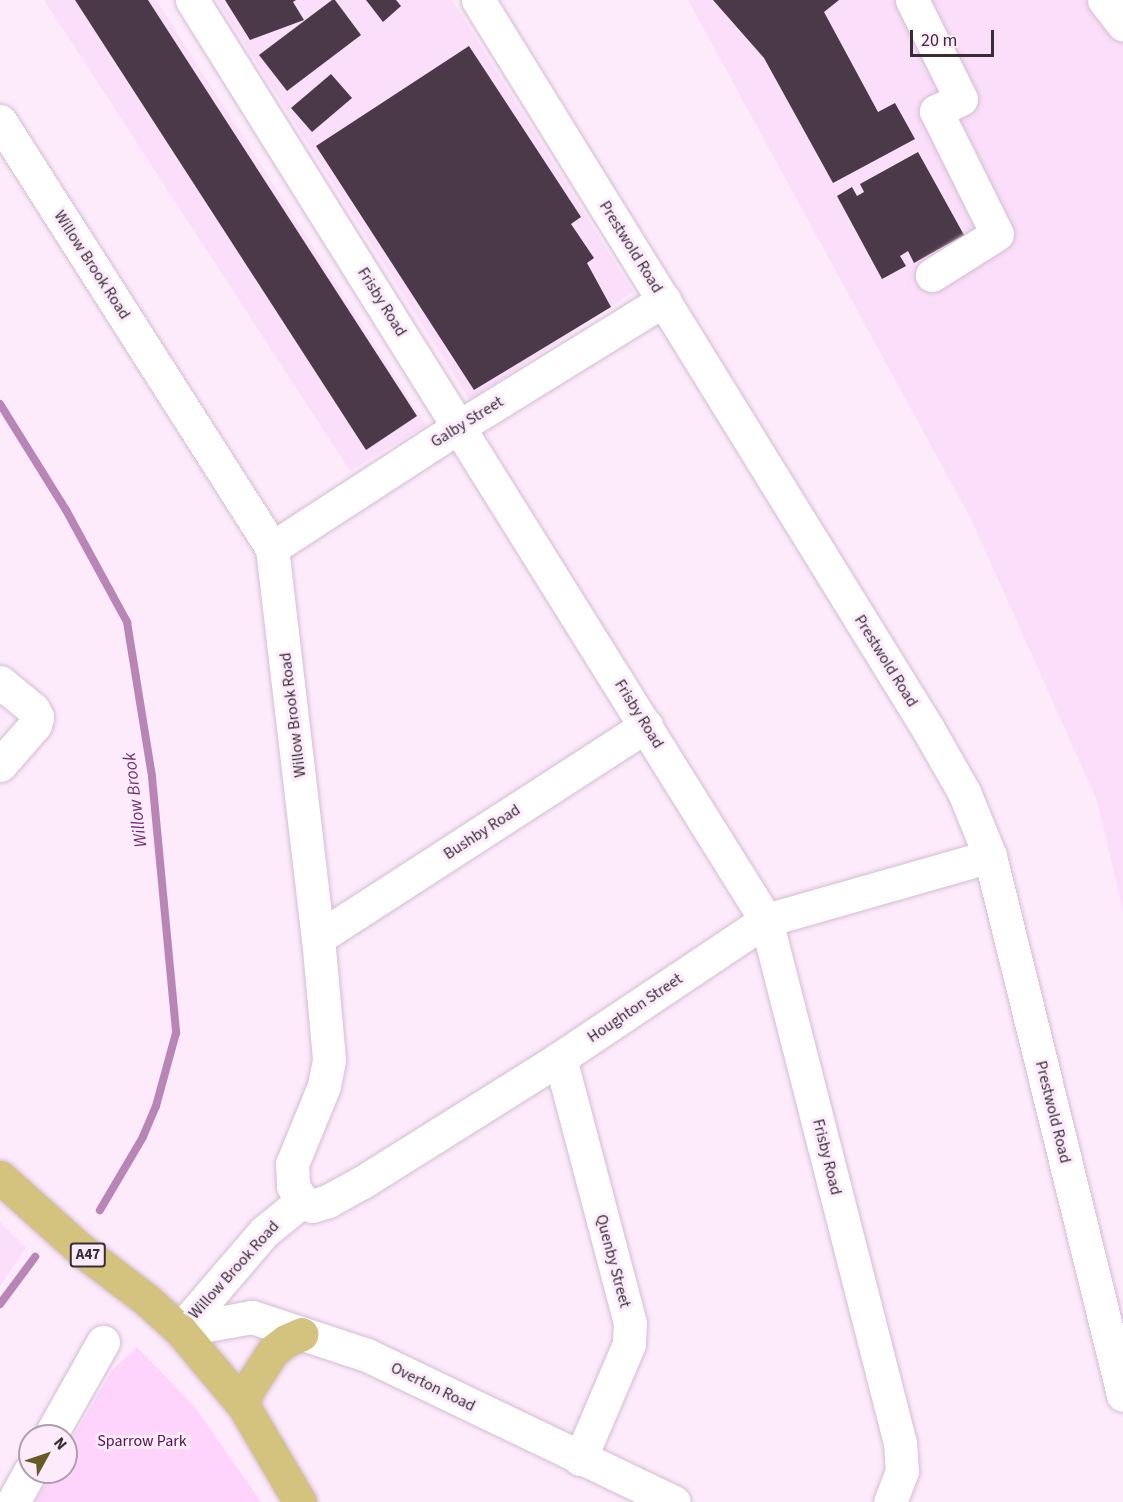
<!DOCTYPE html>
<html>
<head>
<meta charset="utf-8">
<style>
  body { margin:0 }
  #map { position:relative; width:1123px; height:1502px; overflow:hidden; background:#fdebfc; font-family:"Source Sans 3",sans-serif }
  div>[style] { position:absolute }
  .built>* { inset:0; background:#fbdefa }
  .green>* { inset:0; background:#ffd4fc }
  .stream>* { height:8px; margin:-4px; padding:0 4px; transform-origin:4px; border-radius:4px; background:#b985b7 }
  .building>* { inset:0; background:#4b394a }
  .roads { filter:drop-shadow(0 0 2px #d4bdd2) drop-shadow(0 0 2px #d4bdd2) }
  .minor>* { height:33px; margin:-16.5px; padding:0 16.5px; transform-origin:16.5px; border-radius:16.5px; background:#fff }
  .major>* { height:33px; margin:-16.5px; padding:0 16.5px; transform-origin:16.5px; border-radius:16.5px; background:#d4c27f }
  span { translate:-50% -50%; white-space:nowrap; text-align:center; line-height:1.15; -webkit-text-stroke:6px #fdebfc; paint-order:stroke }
  .shield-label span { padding:2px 4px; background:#fdebfc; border:2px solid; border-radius:4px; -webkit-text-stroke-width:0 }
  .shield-label { font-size:15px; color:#362d35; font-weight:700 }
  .street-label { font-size:16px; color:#362d35 }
  .park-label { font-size:16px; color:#511151 }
  .water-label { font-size:18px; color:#713171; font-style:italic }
  .north { position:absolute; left:18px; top:1424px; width:60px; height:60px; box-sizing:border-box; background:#fdebfc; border:2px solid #ad9fac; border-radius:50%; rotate:50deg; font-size:16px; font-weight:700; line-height:24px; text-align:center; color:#362d35 }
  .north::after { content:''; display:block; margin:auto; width:21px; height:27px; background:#685a27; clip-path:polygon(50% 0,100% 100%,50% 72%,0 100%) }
  .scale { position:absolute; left:910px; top:30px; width:84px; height:27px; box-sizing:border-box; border:3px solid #362d35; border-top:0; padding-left:8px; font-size:18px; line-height:21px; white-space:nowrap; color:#362d35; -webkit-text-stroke:4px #fdebfc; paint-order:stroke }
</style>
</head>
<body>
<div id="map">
  <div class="built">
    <div style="clip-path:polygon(44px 0,156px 0,426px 425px,350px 471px)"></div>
    <div style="clip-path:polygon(217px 0,452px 0,633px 292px,470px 400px)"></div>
    <div style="clip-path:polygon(688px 0,1123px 0,1123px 911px,1097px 801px,972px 521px)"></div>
    <div style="clip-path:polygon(0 1222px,26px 1248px,0 1286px)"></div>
  </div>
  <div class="green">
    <div style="clip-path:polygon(137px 1347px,195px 1407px,261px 1502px,35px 1502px,53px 1472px,66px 1472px,66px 1449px,113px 1369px)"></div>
  </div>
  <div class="stream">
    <div style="left:0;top:404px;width:125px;rotate:58.1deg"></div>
    <div style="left:66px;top:510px;width:128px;rotate:61.4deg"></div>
    <div style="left:127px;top:622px;width:157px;rotate:80.8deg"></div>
    <div style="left:152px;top:777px;width:257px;rotate:84.6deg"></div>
    <div style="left:176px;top:1033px;width:76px;rotate:105.3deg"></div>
    <div style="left:156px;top:1106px;width:34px;rotate:113deg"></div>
    <div style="left:143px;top:1137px;width:85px;rotate:120.5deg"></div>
    <div style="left:0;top:1304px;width:59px;rotate:-53.3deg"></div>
  </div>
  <div class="building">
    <div style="clip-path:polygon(75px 0,148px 0,417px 416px,366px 450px)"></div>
    <div style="clip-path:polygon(225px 0,296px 0,293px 2px,304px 20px,250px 40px)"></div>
    <div style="clip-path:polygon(332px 0,335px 0,361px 35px,287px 91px,259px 55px)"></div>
    <div style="clip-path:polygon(366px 0,396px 0,401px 6px,383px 22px)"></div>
    <div style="clip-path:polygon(713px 0,839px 0,824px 12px,878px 112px,895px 103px,915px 139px,833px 183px,764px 58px)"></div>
    <div style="clip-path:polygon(469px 46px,581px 217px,571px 224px,594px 258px,587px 263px,611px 307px,474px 390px,316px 146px)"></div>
    <div style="clip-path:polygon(331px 74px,352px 98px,312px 132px,291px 108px)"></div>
    <div style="clip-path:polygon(918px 152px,964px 235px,914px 263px,908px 251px,900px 256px,906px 266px,882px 279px,837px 196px,852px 187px,857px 196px,864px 192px,860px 184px)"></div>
  </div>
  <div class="roads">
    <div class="minor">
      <div style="left:192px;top:0;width:1084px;rotate:58.04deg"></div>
      <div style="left:766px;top:920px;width:540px;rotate:75.63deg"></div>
      <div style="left:900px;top:1443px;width:28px;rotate:86deg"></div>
      <div style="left:902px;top:1471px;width:33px;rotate:111deg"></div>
      <div style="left:478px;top:0;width:857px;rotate:58.31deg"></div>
      <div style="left:928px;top:729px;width:73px;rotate:60.3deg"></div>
      <div style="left:964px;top:792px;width:69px;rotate:67.9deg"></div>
      <div style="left:990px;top:856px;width:555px;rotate:76.14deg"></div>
      <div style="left:912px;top:0;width:110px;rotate:63.7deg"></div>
      <div style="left:961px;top:99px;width:28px;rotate:154deg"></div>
      <div style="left:936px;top:111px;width:137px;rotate:63.6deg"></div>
      <div style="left:997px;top:234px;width:77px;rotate:147.8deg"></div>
      <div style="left:1104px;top:0;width:31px;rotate:52deg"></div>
      <div style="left:0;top:121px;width:506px;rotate:57.5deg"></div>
      <div style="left:272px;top:548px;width:393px;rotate:83.3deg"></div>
      <div style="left:318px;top:938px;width:122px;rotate:84.8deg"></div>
      <div style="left:329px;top:1060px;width:26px;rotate:101deg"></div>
      <div style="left:324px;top:1086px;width:84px;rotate:112.3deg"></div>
      <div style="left:292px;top:1164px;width:22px;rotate:87deg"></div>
      <div style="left:293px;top:1186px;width:17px;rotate:59deg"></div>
      <div style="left:272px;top:548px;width:224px;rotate:-33deg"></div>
      <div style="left:460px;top:426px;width:240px;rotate:-31.7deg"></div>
      <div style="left:0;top:682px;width:43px;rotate:39.3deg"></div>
      <div style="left:33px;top:709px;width:9px;rotate:63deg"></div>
      <div style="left:37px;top:717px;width:8px;rotate:104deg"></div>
      <div style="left:35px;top:725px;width:53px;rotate:131.2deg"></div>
      <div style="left:318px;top:938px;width:391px;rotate:-32.9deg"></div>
      <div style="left:560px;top:1058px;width:274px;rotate:75.2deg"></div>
      <div style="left:630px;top:1323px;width:21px;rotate:93deg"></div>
      <div style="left:629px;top:1344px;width:125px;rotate:113.1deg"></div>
      <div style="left:302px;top:1201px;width:11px;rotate:27deg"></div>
      <div style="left:312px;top:1206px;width:17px;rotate:-17deg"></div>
      <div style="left:328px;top:1201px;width:38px;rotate:-29deg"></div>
      <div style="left:361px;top:1183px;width:235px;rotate:-32.1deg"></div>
      <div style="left:560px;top:1058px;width:248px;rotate:-33.8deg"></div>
      <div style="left:766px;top:920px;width:233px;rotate:-15.9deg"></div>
      <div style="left:180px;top:1330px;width:73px;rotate:-10.2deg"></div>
      <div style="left:252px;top:1317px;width:121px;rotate:18.3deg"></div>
      <div style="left:367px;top:1355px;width:340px;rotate:25.6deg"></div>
      <div style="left:180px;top:1330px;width:129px;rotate:-49.4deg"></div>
      <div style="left:264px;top:1232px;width:49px;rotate:-39.2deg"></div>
      <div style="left:50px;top:1436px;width:108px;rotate:-60.6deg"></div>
      <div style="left:13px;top:1502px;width:35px;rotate:-61deg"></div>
    </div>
    <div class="major">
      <div style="left:0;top:1177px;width:108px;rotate:42deg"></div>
      <div style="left:80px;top:1249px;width:84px;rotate:37.3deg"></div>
      <div style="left:147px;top:1300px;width:45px;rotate:42.3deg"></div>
      <div style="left:180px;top:1330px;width:98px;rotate:50deg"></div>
      <div style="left:243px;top:1405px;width:113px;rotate:59.6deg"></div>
      <div style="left:243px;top:1405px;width:18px;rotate:-71deg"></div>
      <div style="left:249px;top:1388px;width:44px;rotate:-57deg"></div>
      <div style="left:273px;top:1351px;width:16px;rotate:-38deg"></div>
      <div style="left:286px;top:1341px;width:17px;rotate:-24deg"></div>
    </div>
  </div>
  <div class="shield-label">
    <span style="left:88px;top:1255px">A47</span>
  </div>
  <div class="street-label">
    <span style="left:631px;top:247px;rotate:58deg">Prestwold Road</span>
    <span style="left:92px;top:265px;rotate:57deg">Willow Brook Road</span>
    <span style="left:382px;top:302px;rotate:58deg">Frisby Road</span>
    <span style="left:467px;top:422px;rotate:-32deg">Galby Street</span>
    <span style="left:886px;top:661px;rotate:58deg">Prestwold Road</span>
    <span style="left:639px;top:714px;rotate:58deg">Frisby Road</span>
    <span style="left:293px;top:715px;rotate:-97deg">Willow Brook Road</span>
    <span style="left:482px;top:832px;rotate:-33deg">Bushby Road</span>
    <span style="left:635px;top:1008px;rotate:-34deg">Houghton Street</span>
    <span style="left:1053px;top:1112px;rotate:76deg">Prestwold Road</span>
    <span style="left:827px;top:1157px;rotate:76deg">Frisby Road</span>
    <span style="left:613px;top:1261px;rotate:75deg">Quenby Street</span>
    <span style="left:234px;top:1270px;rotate:-48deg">Willow Brook Road</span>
    <span style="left:433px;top:1387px;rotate:26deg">Overton Road</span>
  </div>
  <div class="park-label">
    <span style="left:142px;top:1441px">Sparrow Park</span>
  </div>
  <div class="water-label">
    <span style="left:136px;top:800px;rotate:-97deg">Willow Brook</span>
  </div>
  <div class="north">N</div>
  <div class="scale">20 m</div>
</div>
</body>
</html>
